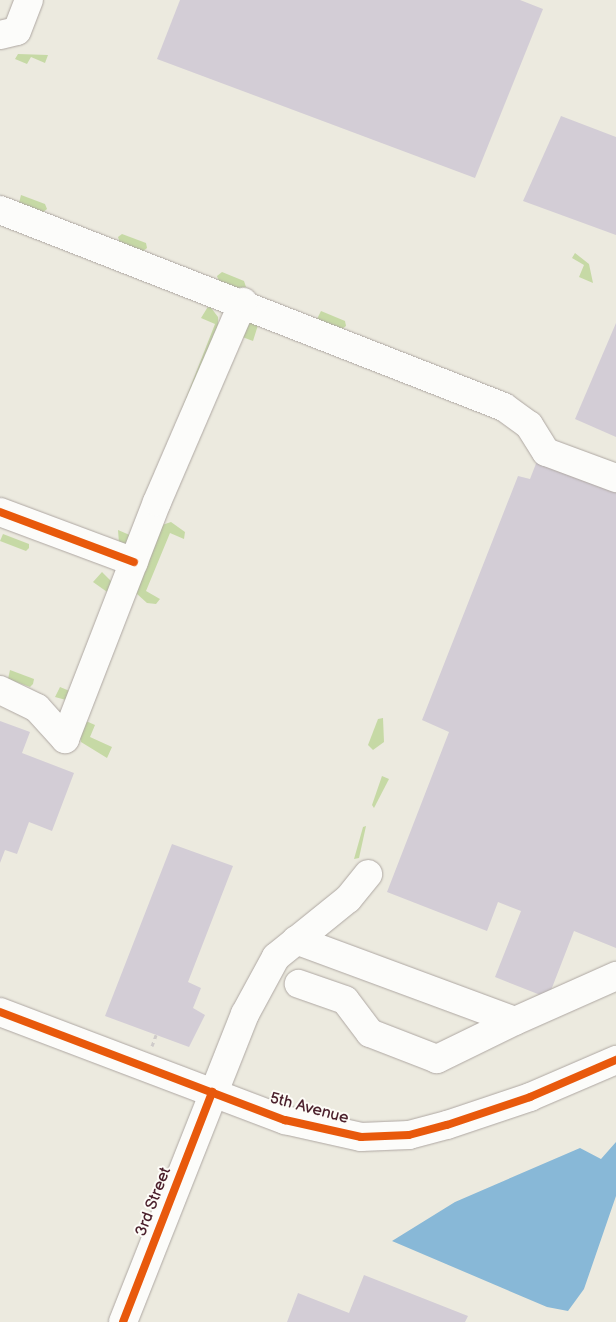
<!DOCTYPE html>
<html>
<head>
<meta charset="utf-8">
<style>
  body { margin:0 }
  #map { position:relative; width:616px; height:1322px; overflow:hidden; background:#eceadf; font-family:"Balsamiq Sans",sans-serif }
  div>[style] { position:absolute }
  .green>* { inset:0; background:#c6d9a5 }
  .water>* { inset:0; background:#88b8d7 }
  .building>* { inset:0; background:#d3cdd6 }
  .path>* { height:3px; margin-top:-1.5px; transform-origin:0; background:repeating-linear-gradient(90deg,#cfcbca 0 4px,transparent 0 8px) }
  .roads { filter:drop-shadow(0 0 1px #aea7a2) drop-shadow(0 0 1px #aea7a2) }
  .minor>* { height:28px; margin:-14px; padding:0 14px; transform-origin:14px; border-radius:14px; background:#fcfcfa }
  .cycleway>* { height:8px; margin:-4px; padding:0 4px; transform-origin:4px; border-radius:4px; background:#e8590c }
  span { translate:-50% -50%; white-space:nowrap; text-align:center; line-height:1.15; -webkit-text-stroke:4px #fdfcf7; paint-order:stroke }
  .street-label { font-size:16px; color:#4a1f2b }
</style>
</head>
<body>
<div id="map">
  <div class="green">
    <div style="clip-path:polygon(18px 54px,48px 55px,45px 63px,31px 57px,27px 64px,15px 59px)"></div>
    <div style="clip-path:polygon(21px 195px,45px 204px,47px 209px,42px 213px,19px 203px)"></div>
    <div style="clip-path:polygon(122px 234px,146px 243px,147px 248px,143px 251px,120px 243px,118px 237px)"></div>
    <div style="clip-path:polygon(575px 253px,589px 264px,593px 283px,579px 277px,584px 265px,572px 258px)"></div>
    <div style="clip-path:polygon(222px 272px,244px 281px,246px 287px,241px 290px,219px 282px,217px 276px)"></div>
    <div style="clip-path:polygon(209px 305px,218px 317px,218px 325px,137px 535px,128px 544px,119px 543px,118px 530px,132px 536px,215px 324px,201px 318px)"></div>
    <div style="clip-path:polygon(321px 311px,345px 321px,346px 326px,342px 329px,317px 319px)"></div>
    <div style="clip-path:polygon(246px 322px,259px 322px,253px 341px,237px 335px)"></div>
    <div style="clip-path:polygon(171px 522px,185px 532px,184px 539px,170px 533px,146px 591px,160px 599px,156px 604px,147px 603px,136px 593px,162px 525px)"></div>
    <div style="clip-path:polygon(3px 534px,29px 544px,29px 548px,26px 551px,0 541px)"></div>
    <div style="clip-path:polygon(102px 572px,111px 581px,111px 604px,75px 695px,66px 700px,55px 697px,60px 687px,72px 692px,110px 594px,93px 582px)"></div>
    <div style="clip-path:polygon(10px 670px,34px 679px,33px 684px,30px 687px,8px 679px)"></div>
    <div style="clip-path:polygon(383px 718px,384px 742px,373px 750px,368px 745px,378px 719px)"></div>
    <div style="clip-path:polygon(86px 721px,95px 725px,90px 737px,112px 747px,107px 758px,81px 742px,79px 732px)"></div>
    <div style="clip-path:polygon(382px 776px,389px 779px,374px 808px,372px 805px)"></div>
    <div style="clip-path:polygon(366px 826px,359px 858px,354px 859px,363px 827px)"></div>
  </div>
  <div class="water">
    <div style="clip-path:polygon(616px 1142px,616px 1196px,584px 1289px,568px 1311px,547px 1307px,392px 1241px,455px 1202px,580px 1148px,601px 1159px)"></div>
  </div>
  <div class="building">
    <div style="clip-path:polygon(180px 0,520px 0,543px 9px,475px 178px,157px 59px)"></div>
    <div style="clip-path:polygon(561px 116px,616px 137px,616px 235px,523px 201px)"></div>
    <div style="clip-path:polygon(616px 323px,616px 437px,575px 419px)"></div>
    <div style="clip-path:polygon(537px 461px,616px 492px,616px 948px,574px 931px,548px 998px,495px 977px,521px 911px,498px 902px,487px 931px,387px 892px,449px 732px,422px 720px,518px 476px,530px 479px)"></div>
    <div style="clip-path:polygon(0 721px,30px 732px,22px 753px,74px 773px,52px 831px,29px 822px,17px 854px,5px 850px,0 863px)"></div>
    <div style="clip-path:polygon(172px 844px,233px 866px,188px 982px,201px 988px,193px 1008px,205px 1015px,189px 1047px,105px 1016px)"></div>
    <div style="clip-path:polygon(364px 1275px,468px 1316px,465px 1322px,287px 1322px,298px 1293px,349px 1313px)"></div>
  </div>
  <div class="path">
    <div style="left:152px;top:1046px;width:12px;rotate:-70deg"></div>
  </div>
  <div class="roads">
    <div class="minor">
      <div style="left:0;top:35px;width:17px;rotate:-13deg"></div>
      <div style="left:17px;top:31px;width:33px;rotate:-69deg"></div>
      <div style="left:0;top:210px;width:541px;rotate:21.35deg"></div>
      <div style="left:504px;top:407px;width:31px;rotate:36deg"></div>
      <div style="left:529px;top:425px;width:32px;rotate:58deg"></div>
      <div style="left:546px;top:452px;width:75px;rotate:20.4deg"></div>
      <div style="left:0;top:512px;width:143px;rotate:20.5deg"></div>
      <div style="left:0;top:690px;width:41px;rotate:25.9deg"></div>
      <div style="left:37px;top:708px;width:42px;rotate:47.9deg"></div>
      <div style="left:65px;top:739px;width:254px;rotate:-68.8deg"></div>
      <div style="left:157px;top:502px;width:218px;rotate:-66.7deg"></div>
      <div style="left:296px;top:940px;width:233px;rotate:20.3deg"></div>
      <div style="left:515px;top:1021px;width:87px;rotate:154deg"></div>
      <div style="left:437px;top:1059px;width:72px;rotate:-158.8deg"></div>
      <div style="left:370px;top:1033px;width:41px;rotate:-127.1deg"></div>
      <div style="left:345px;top:1000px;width:49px;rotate:-160.8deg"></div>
      <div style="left:0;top:1012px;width:305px;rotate:20.8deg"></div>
      <div style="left:285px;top:1120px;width:78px;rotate:12.6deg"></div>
      <div style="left:361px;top:1137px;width:48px;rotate:-2.4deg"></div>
      <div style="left:409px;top:1135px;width:39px;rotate:-15deg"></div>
      <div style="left:447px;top:1125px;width:88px;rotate:-18.6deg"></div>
      <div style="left:530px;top:1097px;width:94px;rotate:-23.3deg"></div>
      <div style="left:515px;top:1021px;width:111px;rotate:-24deg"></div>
      <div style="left:123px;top:1322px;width:331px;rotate:-68.4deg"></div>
      <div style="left:245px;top:1014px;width:65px;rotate:-61.5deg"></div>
      <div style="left:276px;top:957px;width:92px;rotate:-38.9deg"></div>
      <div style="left:348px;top:899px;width:32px;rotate:-51deg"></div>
    </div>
  </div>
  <div class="cycleway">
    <div style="left:0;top:512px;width:143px;rotate:20.5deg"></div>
    <div style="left:0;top:1012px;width:305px;rotate:20.8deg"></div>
    <div style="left:285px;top:1120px;width:78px;rotate:12.6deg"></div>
    <div style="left:361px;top:1137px;width:48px;rotate:-2.4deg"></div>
    <div style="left:409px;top:1135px;width:39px;rotate:-15deg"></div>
    <div style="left:447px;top:1125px;width:88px;rotate:-18.6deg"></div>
    <div style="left:530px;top:1097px;width:94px;rotate:-23.3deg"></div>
    <div style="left:123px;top:1322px;width:247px;rotate:-68.8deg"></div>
  </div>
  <div class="street-label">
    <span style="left:309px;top:1109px;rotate:15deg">5th Avenue</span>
    <span style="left:154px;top:1202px;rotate:-69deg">3rd Street</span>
  </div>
</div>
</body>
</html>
